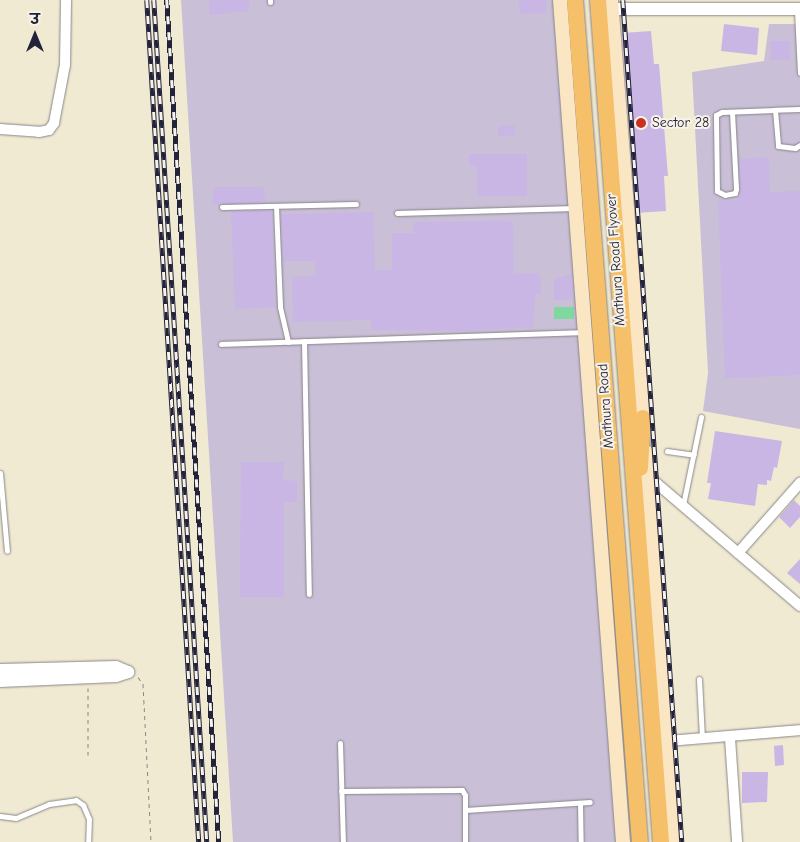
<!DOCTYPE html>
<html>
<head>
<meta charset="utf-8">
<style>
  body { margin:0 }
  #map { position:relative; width:800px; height:842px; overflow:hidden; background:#f0ead3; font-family:"Comic Neue","Playpen Sans Deva",sans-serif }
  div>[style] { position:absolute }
  .industrial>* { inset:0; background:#c9bfd7 }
  .green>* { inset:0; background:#7fd99f }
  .building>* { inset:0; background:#c9b6e5 }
  .path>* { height:1px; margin-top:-0.5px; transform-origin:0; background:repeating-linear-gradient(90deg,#898687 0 4px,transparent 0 8px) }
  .roads { filter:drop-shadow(0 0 1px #898687) drop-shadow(0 0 1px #898687) }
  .service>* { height:5px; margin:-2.5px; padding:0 2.5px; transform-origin:2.5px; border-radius:2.5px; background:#fff }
  .minor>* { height:10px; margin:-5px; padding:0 5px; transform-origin:5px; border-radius:5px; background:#fff }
  .tertiary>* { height:12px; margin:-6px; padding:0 6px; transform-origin:6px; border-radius:6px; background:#fff }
  .secondary>* { height:14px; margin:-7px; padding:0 7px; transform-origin:7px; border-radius:7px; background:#fbe6c4 }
  .trunk>* { height:16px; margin:-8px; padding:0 8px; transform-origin:8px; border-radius:8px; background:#f6c06b }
  .rail>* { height:4.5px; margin-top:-2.25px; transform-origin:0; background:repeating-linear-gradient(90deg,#f7f3e8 0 8px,#22223b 0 16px); box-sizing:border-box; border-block:1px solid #22223b }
  .dots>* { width:14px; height:14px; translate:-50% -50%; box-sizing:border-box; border:2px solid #f7f3e8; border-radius:50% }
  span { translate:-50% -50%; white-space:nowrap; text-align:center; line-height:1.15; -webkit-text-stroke:4px #f7f3e8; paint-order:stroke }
  .poi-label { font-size:14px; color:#22223b }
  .left { translate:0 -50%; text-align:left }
  .street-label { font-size:14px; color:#22223b }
  .north { position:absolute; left:10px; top:10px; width:50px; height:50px; -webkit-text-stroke:4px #f7f3e8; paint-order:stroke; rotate:0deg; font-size:14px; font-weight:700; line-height:20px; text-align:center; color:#22223b }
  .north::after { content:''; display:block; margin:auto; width:18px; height:22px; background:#22223b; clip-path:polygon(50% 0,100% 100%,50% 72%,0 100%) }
</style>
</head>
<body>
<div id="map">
  <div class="industrial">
    <div style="clip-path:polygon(181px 0,563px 0,624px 842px,233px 842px)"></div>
    <div style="clip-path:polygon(769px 24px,800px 24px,800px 429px,703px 411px,708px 373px,692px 72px,764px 61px)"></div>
  </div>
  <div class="green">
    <div style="clip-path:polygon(554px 307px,574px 307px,574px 319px,554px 319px)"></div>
  </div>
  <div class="building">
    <div style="clip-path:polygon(209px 0,249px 0,249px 11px,210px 15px)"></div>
    <div style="clip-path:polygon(519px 0,546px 0,546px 13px,520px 14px)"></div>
    <div style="clip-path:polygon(724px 24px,759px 28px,757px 55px,721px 51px)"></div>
    <div style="clip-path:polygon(651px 31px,654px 64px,659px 64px,668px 176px,664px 176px,666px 211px,636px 213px,622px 33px)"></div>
    <div style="clip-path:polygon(771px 41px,789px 41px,790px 59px,771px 60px)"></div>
    <div style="clip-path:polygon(515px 125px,515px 135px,498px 136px,498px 126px)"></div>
    <div style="clip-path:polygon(469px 154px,527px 154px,527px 196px,477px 196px,477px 167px,469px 166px)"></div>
    <div style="clip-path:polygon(769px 157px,770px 192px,800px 191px,800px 375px,725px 378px,718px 201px,737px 200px,740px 189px,739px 159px)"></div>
    <div style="clip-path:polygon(214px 187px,263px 187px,266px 202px,212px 205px)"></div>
    <div style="clip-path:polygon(272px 210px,275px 307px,235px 309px,231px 211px)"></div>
    <div style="clip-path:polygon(373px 212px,375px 270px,392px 270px,392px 233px,413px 233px,413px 222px,513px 221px,514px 274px,540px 273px,541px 294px,535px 294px,533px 327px,465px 331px,371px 330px,371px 320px,293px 322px,292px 277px,316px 276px,315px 261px,283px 261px,281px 214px)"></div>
    <div style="clip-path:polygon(572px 274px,573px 299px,554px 300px,554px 279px)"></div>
    <div style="clip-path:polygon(715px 431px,782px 441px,777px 468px,774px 467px,771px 481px,767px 480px,767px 485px,758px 484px,755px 506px,708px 499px,711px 483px,707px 483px)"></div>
    <div style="clip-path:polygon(241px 462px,284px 462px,283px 480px,297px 481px,297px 502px,284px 502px,284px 597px,240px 597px)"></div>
    <div style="clip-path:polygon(794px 500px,800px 506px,800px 517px,790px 528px,779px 517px)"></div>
    <div style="clip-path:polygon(800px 559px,800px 584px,787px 573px)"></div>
    <div style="clip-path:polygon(783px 745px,784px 765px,775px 766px,774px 746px)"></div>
    <div style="clip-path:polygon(742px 772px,768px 772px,767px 802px,742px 803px)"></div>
  </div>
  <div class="path">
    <div style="left:138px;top:677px;width:9px;rotate:54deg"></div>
    <div style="left:143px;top:684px;width:158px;rotate:87.1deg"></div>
    <div style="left:88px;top:755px;width:67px;rotate:-90deg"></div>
  </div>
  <div class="roads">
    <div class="service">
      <div style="left:270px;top:0;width:2px;rotate:90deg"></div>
      <div style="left:797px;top:10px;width:63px;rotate:87.3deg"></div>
      <div style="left:800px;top:109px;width:25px;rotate:178deg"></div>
      <div style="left:775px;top:110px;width:36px;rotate:85deg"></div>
      <div style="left:778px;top:146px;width:17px;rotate:7deg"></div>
      <div style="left:795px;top:148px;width:6px;rotate:-31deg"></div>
      <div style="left:732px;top:112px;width:77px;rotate:87deg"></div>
      <div style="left:736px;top:189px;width:4px;rotate:104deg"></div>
      <div style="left:735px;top:193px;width:10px;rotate:169deg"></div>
      <div style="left:725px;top:195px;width:9px;rotate:-153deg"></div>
      <div style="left:717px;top:191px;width:76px;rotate:-90.8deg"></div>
      <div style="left:716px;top:115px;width:7px;rotate:-27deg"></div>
      <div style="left:722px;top:112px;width:53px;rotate:-2.2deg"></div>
      <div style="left:276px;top:206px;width:101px;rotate:87.7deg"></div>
      <div style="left:280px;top:307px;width:36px;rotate:77deg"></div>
      <div style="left:222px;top:207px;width:134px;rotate:-1.3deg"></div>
      <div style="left:397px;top:213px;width:178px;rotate:-1.6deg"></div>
      <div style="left:304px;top:341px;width:253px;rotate:88.9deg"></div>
      <div style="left:221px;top:344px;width:363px;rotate:-1.9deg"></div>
      <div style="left:667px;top:451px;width:27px;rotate:8deg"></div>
      <div style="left:0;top:473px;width:78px;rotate:84.9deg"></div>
      <div style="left:683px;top:505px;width:90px;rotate:-78.4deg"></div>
      <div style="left:699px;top:679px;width:59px;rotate:87.1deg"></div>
      <div style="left:340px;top:743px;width:99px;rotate:88.3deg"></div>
      <div style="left:341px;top:791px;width:121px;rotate:-0.5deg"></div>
      <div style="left:462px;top:790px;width:6px;rotate:59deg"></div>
      <div style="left:465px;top:795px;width:47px;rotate:90deg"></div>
      <div style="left:580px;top:803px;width:39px;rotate:89deg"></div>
      <div style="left:465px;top:810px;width:125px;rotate:-3.7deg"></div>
      <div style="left:0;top:816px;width:16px;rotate:7deg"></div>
      <div style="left:16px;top:818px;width:36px;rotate:-23deg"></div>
      <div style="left:49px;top:804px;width:27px;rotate:-8deg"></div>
      <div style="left:76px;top:800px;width:9px;rotate:36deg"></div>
      <div style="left:83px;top:805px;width:15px;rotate:67deg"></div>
      <div style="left:89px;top:819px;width:23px;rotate:92deg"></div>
    </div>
    <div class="minor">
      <div style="left:0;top:129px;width:39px;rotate:4deg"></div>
      <div style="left:39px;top:132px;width:10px;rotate:-11deg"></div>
      <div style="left:49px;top:130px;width:9px;rotate:-54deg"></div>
      <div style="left:54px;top:123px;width:59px;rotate:-79.3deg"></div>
      <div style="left:65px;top:65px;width:65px;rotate:-89.1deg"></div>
      <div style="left:648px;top:476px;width:200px;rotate:40.5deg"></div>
      <div style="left:738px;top:553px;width:94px;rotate:-48.5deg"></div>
      <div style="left:730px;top:738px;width:104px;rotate:86.1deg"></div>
      <div style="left:667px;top:741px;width:133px;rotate:-4.7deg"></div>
    </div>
    <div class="tertiary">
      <div style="left:611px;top:9px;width:189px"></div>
      <div style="left:0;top:670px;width:116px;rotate:-1.5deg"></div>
      <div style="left:116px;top:667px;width:13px;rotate:23deg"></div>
      <div style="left:0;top:681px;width:116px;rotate:-2.5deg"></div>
      <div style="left:116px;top:676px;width:13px;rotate:-18deg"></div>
    </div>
    <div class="secondary">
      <div style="left:560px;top:0;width:844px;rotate:85.72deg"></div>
      <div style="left:611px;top:0;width:429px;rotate:85.6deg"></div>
      <div style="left:646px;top:452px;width:391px;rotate:85.9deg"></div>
    </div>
    <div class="trunk">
      <div style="left:575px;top:0;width:845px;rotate:85.59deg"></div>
      <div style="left:598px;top:0;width:844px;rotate:85.72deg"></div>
      <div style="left:640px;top:468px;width:50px;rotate:-86.6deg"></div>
    </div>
  </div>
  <div class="rail">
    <div style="left:147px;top:0;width:844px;rotate:86.47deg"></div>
    <div style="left:154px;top:0;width:844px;rotate:86.4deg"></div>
    <div style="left:167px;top:0;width:844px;rotate:86.47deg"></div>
    <div style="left:623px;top:0;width:844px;rotate:85.99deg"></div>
  </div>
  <div class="dots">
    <div style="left:641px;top:123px;background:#c8321e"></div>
  </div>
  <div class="poi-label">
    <span class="left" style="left:652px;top:123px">Sector 28</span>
  </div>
  <div class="street-label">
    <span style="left:616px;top:260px;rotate:-94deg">Mathura Road Flyover</span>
    <span style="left:606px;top:406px;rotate:-94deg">Mathura Road</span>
  </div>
  <div class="north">उ</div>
</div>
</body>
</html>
